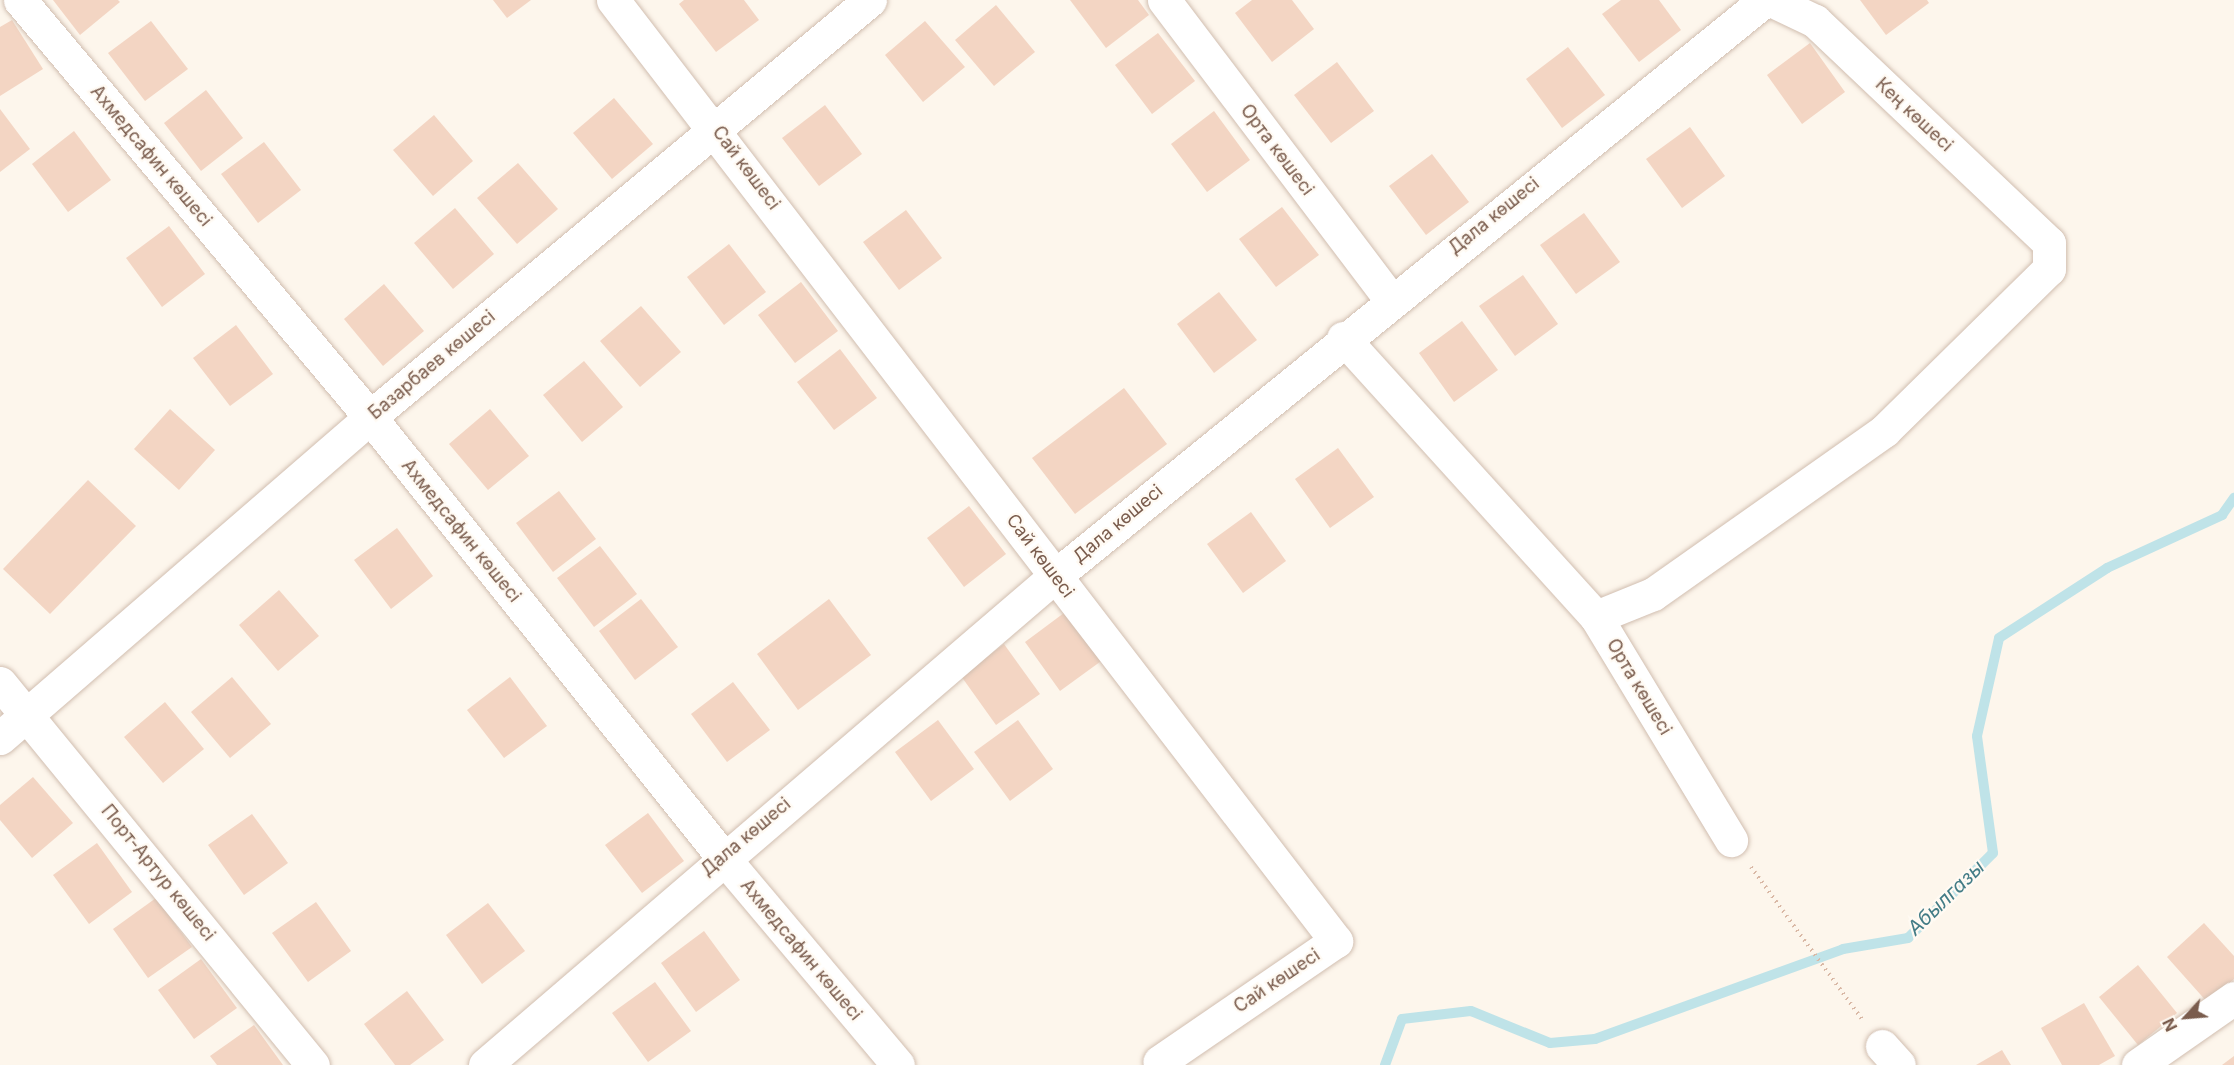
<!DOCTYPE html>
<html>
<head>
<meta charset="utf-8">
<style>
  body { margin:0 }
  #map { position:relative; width:2234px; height:1065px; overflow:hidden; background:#fdf6ec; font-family:Inter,sans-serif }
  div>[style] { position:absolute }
  .stream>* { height:10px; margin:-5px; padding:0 5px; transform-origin:5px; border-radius:5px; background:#bfe3e8 }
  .building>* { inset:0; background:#f3d5c3 }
  .path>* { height:4px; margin-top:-2px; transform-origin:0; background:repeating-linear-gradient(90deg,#d9b8a5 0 1.5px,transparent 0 6px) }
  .roads { filter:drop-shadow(0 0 2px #d1beb0) drop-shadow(0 0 2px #d1beb0) }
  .street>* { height:33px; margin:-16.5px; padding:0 16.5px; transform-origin:16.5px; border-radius:16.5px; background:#fff }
  .secondary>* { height:33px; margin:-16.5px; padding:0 16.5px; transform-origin:16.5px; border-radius:16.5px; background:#fff }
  span { translate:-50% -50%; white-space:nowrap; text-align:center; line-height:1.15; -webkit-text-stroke:4.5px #fffaf3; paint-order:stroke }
  .street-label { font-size:18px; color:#7a5c4d }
  .water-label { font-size:20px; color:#437c86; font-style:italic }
  .north { position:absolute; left:2156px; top:987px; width:60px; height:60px; -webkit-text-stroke:4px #fffaf3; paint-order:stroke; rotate:244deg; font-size:16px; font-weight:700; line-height:24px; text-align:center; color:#7a5c4d }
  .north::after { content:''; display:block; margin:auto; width:21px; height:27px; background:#7a5c4d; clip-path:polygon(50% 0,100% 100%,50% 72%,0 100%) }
</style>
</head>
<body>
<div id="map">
  <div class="stream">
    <div style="left:1385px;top:1065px;width:49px;rotate:-69.7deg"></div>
    <div style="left:1402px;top:1019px;width:69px;rotate:-6.6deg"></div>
    <div style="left:1471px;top:1011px;width:85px;rotate:22.1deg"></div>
    <div style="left:1550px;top:1043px;width:45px;rotate:-5.1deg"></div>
    <div style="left:1595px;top:1039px;width:264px;rotate:-19.9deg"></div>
    <div style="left:1843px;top:949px;width:66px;rotate:-9.6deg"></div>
    <div style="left:1908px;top:938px;width:120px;rotate:-45deg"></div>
    <div style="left:1993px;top:853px;width:118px;rotate:-97.8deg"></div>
    <div style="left:1977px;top:736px;width:100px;rotate:-77.3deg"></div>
    <div style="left:1999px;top:638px;width:129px;rotate:-32.9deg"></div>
    <div style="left:2107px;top:568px;width:127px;rotate:-24.7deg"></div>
    <div style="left:2222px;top:515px;width:21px;rotate:-55deg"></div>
  </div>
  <div class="building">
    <div style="clip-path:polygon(53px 0,118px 0,120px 2px,80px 35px)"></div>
    <div style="clip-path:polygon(493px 0,531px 0,507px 18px)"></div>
    <div style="clip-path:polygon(684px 0,744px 0,759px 20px,716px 52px,679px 4px)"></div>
    <div style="clip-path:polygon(1070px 0,1138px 0,1149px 15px,1106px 48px)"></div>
    <div style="clip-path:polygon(1252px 0,1292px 0,1314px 29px,1272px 62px,1235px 13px)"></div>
    <div style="clip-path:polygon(1621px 0,1659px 0,1681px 30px,1639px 62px,1602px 14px)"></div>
    <div style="clip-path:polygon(1860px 0,1927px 0,1929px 3px,1886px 35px)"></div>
    <div style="clip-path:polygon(996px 5px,1035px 52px,994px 86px,955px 40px)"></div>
    <div style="clip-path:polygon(12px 20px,43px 69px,0 96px,0 27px)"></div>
    <div style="clip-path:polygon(151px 21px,188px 69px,145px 101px,108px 53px)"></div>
    <div style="clip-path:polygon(925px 21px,965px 67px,923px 102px,885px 55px)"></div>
    <div style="clip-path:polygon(1158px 33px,1195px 81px,1152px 114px,1115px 65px)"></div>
    <div style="clip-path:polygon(1810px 43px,1845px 92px,1802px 124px,1767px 75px)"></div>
    <div style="clip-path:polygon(1568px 47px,1605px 95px,1562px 128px,1526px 79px)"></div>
    <div style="clip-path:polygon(1337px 62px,1374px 111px,1331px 143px,1294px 95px)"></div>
    <div style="clip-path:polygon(206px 90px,243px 138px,201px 171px,164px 123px)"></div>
    <div style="clip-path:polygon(614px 98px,653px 144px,612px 179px,573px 133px)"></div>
    <div style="clip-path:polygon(825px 105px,862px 154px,819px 186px,782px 138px)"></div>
    <div style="clip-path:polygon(0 109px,30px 149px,0 172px)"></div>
    <div style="clip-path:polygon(1214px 111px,1250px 160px,1207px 192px,1171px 144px)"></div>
    <div style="clip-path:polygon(434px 115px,473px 161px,433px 196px,393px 150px)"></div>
    <div style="clip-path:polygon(1690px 127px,1725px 176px,1682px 208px,1646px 159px)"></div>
    <div style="clip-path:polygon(74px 131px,111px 180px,68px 212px,32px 164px)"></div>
    <div style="clip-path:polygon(264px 142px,301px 190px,258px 223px,221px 174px)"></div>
    <div style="clip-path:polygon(1432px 154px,1469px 202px,1426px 235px,1389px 186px)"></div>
    <div style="clip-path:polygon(518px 163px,558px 209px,517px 244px,477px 198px)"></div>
    <div style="clip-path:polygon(1282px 207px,1319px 255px,1276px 287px,1239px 239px)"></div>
    <div style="clip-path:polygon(455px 208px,494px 254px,453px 289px,414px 243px)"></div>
    <div style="clip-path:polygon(906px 210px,942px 258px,899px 290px,863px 242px)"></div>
    <div style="clip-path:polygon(1584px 213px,1620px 262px,1576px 294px,1540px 245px)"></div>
    <div style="clip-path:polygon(169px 226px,205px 274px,162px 307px,126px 258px)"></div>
    <div style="clip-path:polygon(729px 244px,766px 292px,724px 325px,687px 277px)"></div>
    <div style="clip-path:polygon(1523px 275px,1558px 324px,1515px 356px,1479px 306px)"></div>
    <div style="clip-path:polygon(801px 282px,838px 331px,795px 363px,758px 315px)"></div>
    <div style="clip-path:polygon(384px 284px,424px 331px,383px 366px,344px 319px)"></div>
    <div style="clip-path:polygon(1219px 292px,1257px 340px,1214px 373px,1177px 324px)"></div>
    <div style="clip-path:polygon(641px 306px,681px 352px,640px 387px,600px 341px)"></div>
    <div style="clip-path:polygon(1462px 321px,1498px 370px,1454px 402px,1419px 353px)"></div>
    <div style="clip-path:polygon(236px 325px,273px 374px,230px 406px,193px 358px)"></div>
    <div style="clip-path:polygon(840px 349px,877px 398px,834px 430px,797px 382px)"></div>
    <div style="clip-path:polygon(584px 361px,623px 407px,582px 442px,543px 395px)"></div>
    <div style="clip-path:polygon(1124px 388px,1167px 444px,1075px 514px,1032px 458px)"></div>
    <div style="clip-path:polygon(170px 409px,215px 450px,179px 490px,134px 449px)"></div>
    <div style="clip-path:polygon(490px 409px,529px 456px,488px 490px,449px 444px)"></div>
    <div style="clip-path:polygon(1338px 448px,1374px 497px,1330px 528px,1295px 479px)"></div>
    <div style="clip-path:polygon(88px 480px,136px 526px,50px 614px,3px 569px)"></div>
    <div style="clip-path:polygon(559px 491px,596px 539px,553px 572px,516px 523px)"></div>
    <div style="clip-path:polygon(969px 506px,1006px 554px,964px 587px,927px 538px)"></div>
    <div style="clip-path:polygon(1251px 512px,1286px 561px,1243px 593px,1207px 544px)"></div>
    <div style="clip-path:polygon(397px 528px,433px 576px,391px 609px,354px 560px)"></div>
    <div style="clip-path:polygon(600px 546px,637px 594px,594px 627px,557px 578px)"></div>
    <div style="clip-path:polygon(279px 590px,319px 636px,278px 671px,239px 625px)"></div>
    <div style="clip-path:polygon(641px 599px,678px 647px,635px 680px,599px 631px)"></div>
    <div style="clip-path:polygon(829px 599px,871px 655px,798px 710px,757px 654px)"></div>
    <div style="clip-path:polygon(1068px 610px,1104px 659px,1060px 691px,1025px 642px)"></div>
    <div style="clip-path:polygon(1004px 644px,1040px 694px,996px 725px,961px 676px)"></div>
    <div style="clip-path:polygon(232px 677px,271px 724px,230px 758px,191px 712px)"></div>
    <div style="clip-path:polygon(510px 677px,547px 726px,504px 758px,467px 710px)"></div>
    <div style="clip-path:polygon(733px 682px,770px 730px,727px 762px,691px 714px)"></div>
    <div style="clip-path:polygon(165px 702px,204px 749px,163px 783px,124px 737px)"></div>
    <div style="clip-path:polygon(938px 720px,974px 769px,931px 801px,895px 752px)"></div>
    <div style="clip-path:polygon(1018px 720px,1053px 769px,1010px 801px,974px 752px)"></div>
    <div style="clip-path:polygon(33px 777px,73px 823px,32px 858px,0 820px,0 805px)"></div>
    <div style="clip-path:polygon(648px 813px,684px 861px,642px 893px,605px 845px)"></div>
    <div style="clip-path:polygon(252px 814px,288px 863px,244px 895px,208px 845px)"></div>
    <div style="clip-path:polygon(97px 843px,132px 892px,89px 924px,53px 875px)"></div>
    <div style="clip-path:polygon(156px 898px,192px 947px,148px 978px,113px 929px)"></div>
    <div style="clip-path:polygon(316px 902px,351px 951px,308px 982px,272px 933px)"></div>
    <div style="clip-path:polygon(488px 903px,525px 951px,482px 984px,446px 935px)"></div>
    <div style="clip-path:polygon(2204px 923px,2234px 956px,2234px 979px,2208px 1003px,2167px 957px)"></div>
    <div style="clip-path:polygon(704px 931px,740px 980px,696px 1012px,661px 963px)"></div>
    <div style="clip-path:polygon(201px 959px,237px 1008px,194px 1039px,158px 990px)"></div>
    <div style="clip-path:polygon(2138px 965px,2177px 1013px,2138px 1045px,2099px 997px)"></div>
    <div style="clip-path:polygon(655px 982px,691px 1031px,648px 1062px,612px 1013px)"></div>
    <div style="clip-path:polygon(407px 991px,444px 1040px,410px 1065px,395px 1065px,364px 1024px)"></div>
    <div style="clip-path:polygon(2084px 1003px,2115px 1056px,2099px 1065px,2062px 1065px,2041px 1028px)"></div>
    <div style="clip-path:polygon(254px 1025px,283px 1065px,217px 1065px,210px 1056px)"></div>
    <div style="clip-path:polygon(2002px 1050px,2011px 1065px,1976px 1065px)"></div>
    <div style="clip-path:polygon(2234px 1056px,2234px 1065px,2222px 1065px)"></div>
  </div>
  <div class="path">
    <div style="left:1751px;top:867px;width:188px;rotate:53.9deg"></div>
  </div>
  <div class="roads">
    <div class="street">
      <div style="left:20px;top:0;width:544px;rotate:49.99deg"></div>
      <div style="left:370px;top:417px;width:563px;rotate:51.28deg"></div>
      <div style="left:722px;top:856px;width:273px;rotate:49.9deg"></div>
      <div style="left:613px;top:0;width:1187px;rotate:52.46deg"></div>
      <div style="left:1336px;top:941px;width:214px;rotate:145.6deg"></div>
      <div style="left:1164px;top:0;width:375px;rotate:52.9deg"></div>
      <div style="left:1343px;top:338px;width:377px;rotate:47.8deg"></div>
      <div style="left:1596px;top:617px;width:261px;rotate:58.8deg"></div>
      <div style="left:1596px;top:617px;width:61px;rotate:-22deg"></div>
      <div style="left:1653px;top:594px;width:283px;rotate:-35.2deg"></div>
      <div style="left:1884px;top:431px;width:231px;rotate:-44.5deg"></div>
      <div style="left:2049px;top:269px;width:26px;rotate:-90deg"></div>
      <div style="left:2049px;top:243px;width:323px;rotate:-136.5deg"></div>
      <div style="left:1815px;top:21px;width:49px;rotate:-154.5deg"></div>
      <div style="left:0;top:683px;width:494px;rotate:50.7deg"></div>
      <div style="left:1882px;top:1046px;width:25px;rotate:48deg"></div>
      <div style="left:485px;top:1065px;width:751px;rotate:-40.63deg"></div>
      <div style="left:1055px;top:576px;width:914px;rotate:-39.05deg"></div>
      <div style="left:2138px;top:1065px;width:117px;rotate:-34.9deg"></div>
    </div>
    <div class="secondary">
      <div style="left:0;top:738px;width:490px;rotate:-40.9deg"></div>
      <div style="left:370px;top:417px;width:651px;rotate:-39.83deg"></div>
    </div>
  </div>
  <div class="street-label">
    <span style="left:1914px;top:115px;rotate:43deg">Кең көшесі</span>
    <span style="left:1277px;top:150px;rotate:53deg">Орта көшесі</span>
    <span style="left:151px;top:156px;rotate:50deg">Ахмедсафин көшесі</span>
    <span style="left:746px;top:168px;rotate:53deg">Сай көшесі</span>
    <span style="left:1494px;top:216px;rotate:-39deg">Дала көшесі</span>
    <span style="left:432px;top:365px;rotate:-40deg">Базарбаев көшесі</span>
    <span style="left:1118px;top:524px;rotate:-40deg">Дала көшесі</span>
    <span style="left:461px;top:531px;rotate:51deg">Ахмедсафин көшесі</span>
    <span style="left:1040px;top:556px;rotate:53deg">Сай көшесі</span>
    <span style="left:1639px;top:687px;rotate:59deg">Орта көшесі</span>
    <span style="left:746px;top:837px;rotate:-40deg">Дала көшесі</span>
    <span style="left:158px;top:873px;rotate:51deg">Порт-Артур көшесі</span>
    <span style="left:801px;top:950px;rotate:50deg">Ахмедсафин көшесі</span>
    <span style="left:1277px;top:981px;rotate:-34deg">Сай көшесі</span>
  </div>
  <div class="water-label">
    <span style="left:1946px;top:898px;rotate:-44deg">Абылгазы</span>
  </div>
  <div class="north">N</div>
</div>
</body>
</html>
